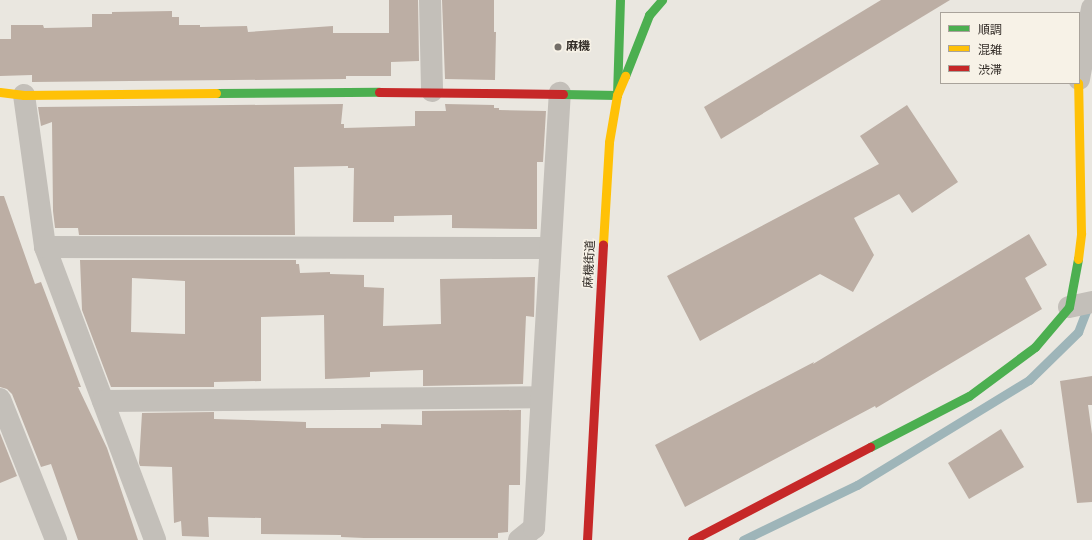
<!DOCTYPE html>
<html>
<head>
<meta charset="utf-8">
<style>
  body { margin:0 }
  #map { position:relative; width:1092px; height:540px; overflow:hidden; background:#eae7e0; font-family:Helvetica,"Noto Sans JP",sans-serif }
  div>[style] { position:absolute }
  .stream>* { height:9px; margin:-4.5px; padding:0 4.5px; transform-origin:4.5px; border-radius:4.5px; background:#9eb5b9 }
  .building>* { inset:0; background:#bcaea4 }
  .street>* { height:22px; margin:-11px; padding:0 11px; transform-origin:11px; border-radius:11px; background:#c3bfb9 }
  .fast>* { height:9px; margin:-4.5px; padding:0 4.5px; transform-origin:4.5px; border-radius:4.5px; background:#4caf50 }
  .slow>* { height:9px; margin:-4.5px; padding:0 4.5px; transform-origin:4.5px; border-radius:4.5px; background:#ffc107 }
  .jam>* { height:9px; margin:-4.5px; padding:0 4.5px; transform-origin:4.5px; border-radius:4.5px; background:#c62828 }
  .dots>* { width:11px; height:11px; translate:-50% -50%; box-sizing:border-box; border:2px solid #f7f2e7; border-radius:50% }
  span { translate:-50% -50%; white-space:nowrap; text-align:center; line-height:1.15; -webkit-text-stroke:3px #f7f2e7; paint-order:stroke }
  .poi-label { font-size:12px; color:#332d28; font-weight:700 }
  .left { translate:0 -50%; text-align:left }
  .street-label { font-size:12px; color:#332d28 }
  .legend { position:absolute; left:940px; top:12px; width:140px; height:72px; box-sizing:border-box; background:#f7f2e7; border:1px solid #a9a39b; margin:0; padding:5px 7px; list-style:none; font-size:12px; color:#332d28 }
  .legend li { display:flex; align-items:center; gap:8px; height:20px }
  .legend b { width:20px; border:1px solid #a9a39b }
</style>
</head>
<body>
<div id="map">
  <div class="stream">
    <div style="left:743px;top:540px;width:127px;rotate:-25.8deg"></div>
    <div style="left:857px;top:485px;width:202px;rotate:-31.4deg"></div>
    <div style="left:1029px;top:380px;width:69px;rotate:-44.4deg"></div>
    <div style="left:1078px;top:332px;width:30px;rotate:-69deg"></div>
  </div>
  <div class="building">
    <div style="clip-path:polygon(389px 0,418px 0,419px 61px,391px 62px,391px 76px,346px 76px,346px 79px,32px 82px,32px 75px,0 76px,0 39px,11px 39px,11px 25px,43px 25px,44px 28px,92px 27px,92px 14px,112px 14px,112px 12px,172px 11px,172px 17px,179px 17px,179px 25px,200px 25px,200px 27px,247px 26px,248px 32px,333px 26px,333px 33px,389px 33px)"></div>
    <div style="clip-path:polygon(442px 0,494px 0,494px 32px,496px 32px,495px 80px,445px 79px)"></div>
    <div style="clip-path:polygon(881px 0,950px 0,721px 139px,704px 107px)"></div>
    <div style="clip-path:polygon(343px 104px,341px 124px,344px 124px,344px 128px,415px 126px,415px 111px,446px 111px,445px 104px,494px 105px,494px 108px,499px 108px,499px 110px,546px 111px,543px 162px,537px 162px,537px 229px,452px 228px,452px 215px,394px 216px,394px 222px,353px 222px,354px 168px,348px 168px,348px 166px,294px 167px,295px 235px,79px 235px,78px 228px,55px 228px,53px 211px,52px 122px,41px 126px,38px 107px)"></div>
    <div style="clip-path:polygon(907px 105px,958px 182px,912px 213px,899px 194px,854px 218px,874px 255px,853px 292px,820px 274px,700px 341px,667px 276px,879px 164px,860px 136px)"></div>
    <div style="clip-path:polygon(0 196px,4px 196px,35px 284px,41px 282px,81px 387px,78px 387px,107px 448px,138px 540px,78px 540px,51px 464px,41px 467px,12px 394px,7px 389px,0 387px)"></div>
    <div style="clip-path:polygon(1029px 234px,1047px 265px,1025px 278px,1042px 309px,876px 408px,875px 406px,685px 507px,655px 445px,814px 362px,813px 364px)"></div>
    <div style="clip-path:polygon(evenodd,80px 260px,296px 260px,296px 264px,299px 264px,300px 273px,330px 272px,330px 274px,364px 275px,364px 287px,384px 288px,383px 326px,441px 324px,440px 279px,535px 277px,534px 317px,526px 316px,523px 384px,423px 386px,423px 370px,370px 372px,370px 377px,325px 379px,324px 315px,261px 317px,261px 381px,214px 382px,214px 387px,111px 387px,82px 310px,80px 260px,132px 278px,185px 281px,185px 334px,131px 332px,132px 278px)"></div>
    <div style="clip-path:polygon(1092px 376px,1092px 405px,1088px 405px,1092px 434px,1092px 502px,1077px 503px,1060px 381px)"></div>
    <div style="clip-path:polygon(521px 410px,520px 485px,509px 485px,508px 532px,498px 533px,498px 538px,364px 538px,341px 537px,341px 535px,261px 534px,261px 518px,208px 517px,209px 537px,182px 536px,181px 521px,174px 523px,172px 467px,140px 466px,139px 463px,142px 413px,214px 412px,214px 419px,306px 422px,306px 428px,381px 428px,381px 424px,422px 425px,422px 411px)"></div>
    <div style="clip-path:polygon(1001px 429px,1024px 467px,969px 499px,948px 463px)"></div>
    <div style="clip-path:polygon(0 433px,17px 476px,0 483px)"></div>
  </div>
  <div class="street">
    <div style="left:430px;top:0;width:91px;rotate:88.7deg"></div>
    <div style="left:1079px;top:79px;width:72px;rotate:-79.6deg"></div>
    <div style="left:24px;top:95px;width:153px;rotate:82.1deg"></div>
    <div style="left:45px;top:247px;width:313px;rotate:69.4deg"></div>
    <div style="left:45px;top:247px;width:505px;rotate:0.11deg"></div>
    <div style="left:1069px;top:307px;width:24px;rotate:-12deg"></div>
    <div style="left:0;top:399px;width:152px;rotate:68.3deg"></div>
    <div style="left:103px;top:401px;width:438px;rotate:-0.5deg"></div>
    <div style="left:519px;top:540px;width:19px;rotate:-39deg"></div>
    <div style="left:534px;top:528px;width:436px;rotate:-86.6deg"></div>
  </div>
  <div class="fast">
    <div style="left:625px;top:76px;width:66px;rotate:-68.5deg"></div>
    <div style="left:649px;top:15px;width:20px;rotate:-49deg"></div>
    <div style="left:216px;top:93px;width:163px;rotate:-0.4deg"></div>
    <div style="left:563px;top:94px;width:54px;rotate:1.1deg"></div>
    <div style="left:617px;top:95px;width:95px;rotate:-88.2deg"></div>
    <div style="left:870px;top:447px;width:111px;rotate:-27.3deg"></div>
    <div style="left:969px;top:396px;width:82px;rotate:-36.6deg"></div>
    <div style="left:1035px;top:347px;width:52px;rotate:-49.6deg"></div>
    <div style="left:1069px;top:307px;width:49px;rotate:-79.4deg"></div>
  </div>
  <div class="slow">
    <div style="left:0;top:92px;width:24px;rotate:7deg"></div>
    <div style="left:24px;top:95px;width:192px;rotate:-0.6deg"></div>
    <div style="left:603px;top:244px;width:102px;rotate:-86.6deg"></div>
    <div style="left:609px;top:142px;width:48px;rotate:-80.3deg"></div>
    <div style="left:617px;top:95px;width:21px;rotate:-67deg"></div>
    <div style="left:1078px;top:259px;width:26px;rotate:-83deg"></div>
    <div style="left:1081px;top:233px;width:150px;rotate:-91.1deg"></div>
  </div>
  <div class="jam">
    <div style="left:379px;top:92px;width:184px;rotate:0.6deg"></div>
    <div style="left:587px;top:540px;width:296px;rotate:-86.9deg"></div>
    <div style="left:692px;top:540px;width:201px;rotate:-27.6deg"></div>
  </div>
  <div class="dots">
    <div style="left:558px;top:47px;background:#736e68"></div>
  </div>
  <div class="poi-label">
    <span class="left" style="left:566px;top:47px">麻機</span>
  </div>
  <div class="street-label">
    <span style="left:590px;top:264px;rotate:-87deg">麻機街道</span>
  </div>
  <ul class="legend">
  <li><b style="height:5px;background:#4caf50"></b>順調</li>
  <li><b style="height:5px;background:#ffc107"></b>混雑</li>
  <li><b style="height:5px;background:#c62828"></b>渋滞</li>
  </ul>
</div>
</body>
</html>
